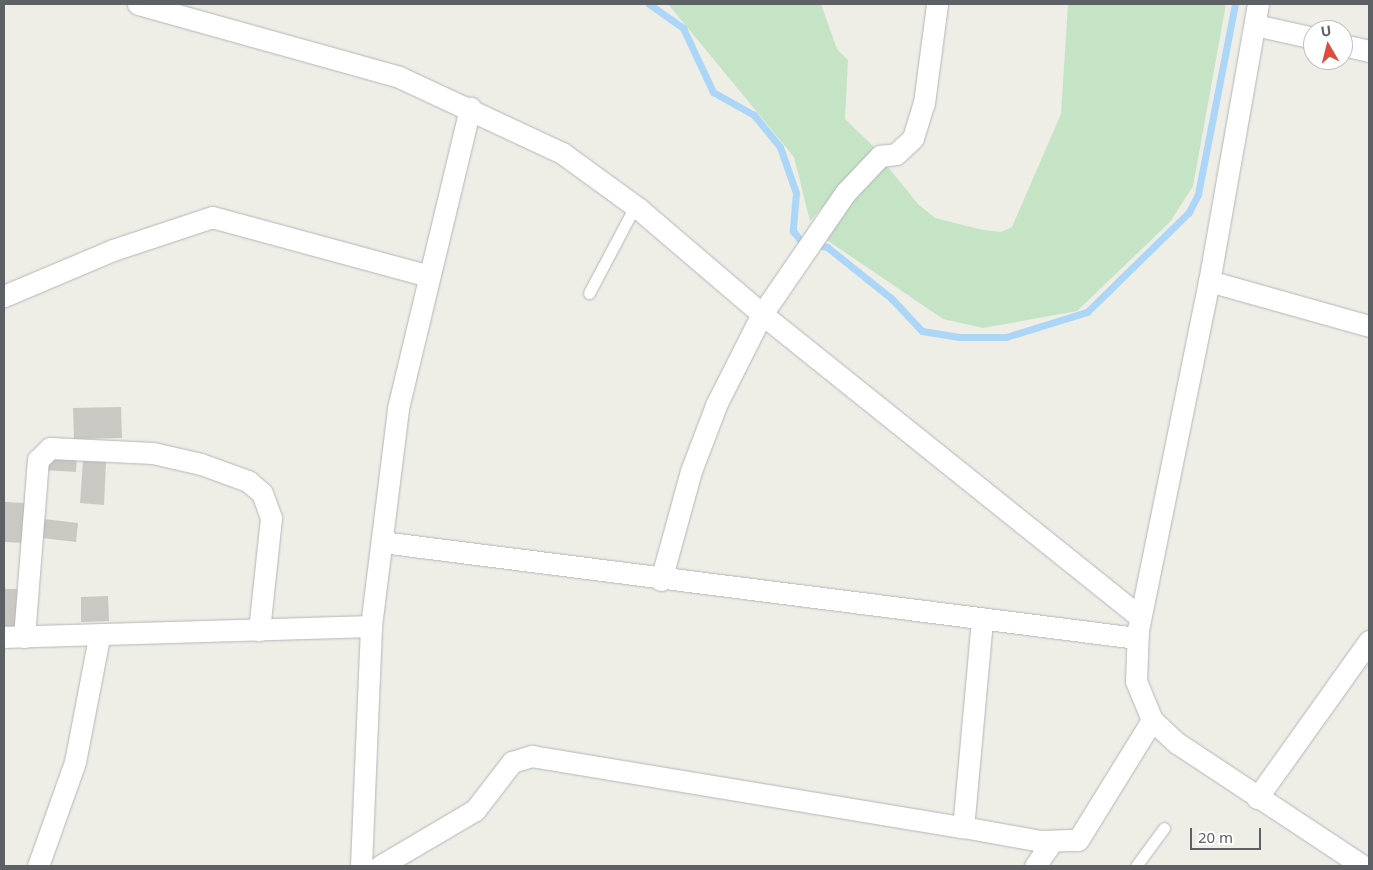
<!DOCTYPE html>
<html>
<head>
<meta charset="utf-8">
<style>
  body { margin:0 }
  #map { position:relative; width:1373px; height:870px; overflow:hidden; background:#eeede6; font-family:"Noto Sans",sans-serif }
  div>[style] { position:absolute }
  .green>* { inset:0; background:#c4e4c5 }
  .stream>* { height:7px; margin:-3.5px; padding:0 3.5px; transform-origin:3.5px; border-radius:3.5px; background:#acd6f8 }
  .building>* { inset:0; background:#cac8c2 }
  .roads { filter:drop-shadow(0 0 1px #b3b6b9) drop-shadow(0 0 1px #b3b6b9) }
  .service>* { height:11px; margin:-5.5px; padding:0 5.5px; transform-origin:5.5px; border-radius:5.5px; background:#fff }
  .minor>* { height:21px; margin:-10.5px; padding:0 10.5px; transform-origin:10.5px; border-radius:10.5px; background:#fff }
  span { translate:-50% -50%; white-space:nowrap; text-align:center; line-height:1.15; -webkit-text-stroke:4px #fff; paint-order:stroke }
  .frame { position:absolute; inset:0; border:5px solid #5d6165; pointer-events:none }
  .north { position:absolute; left:1303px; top:20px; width:50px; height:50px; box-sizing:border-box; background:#fff; border:1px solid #bec0c1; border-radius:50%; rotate:352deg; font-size:14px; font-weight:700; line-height:20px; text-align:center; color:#5d6165 }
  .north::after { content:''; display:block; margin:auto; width:18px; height:22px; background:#dc4d3e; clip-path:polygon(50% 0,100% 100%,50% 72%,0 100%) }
  .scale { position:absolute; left:1190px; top:828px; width:71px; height:22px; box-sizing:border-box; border:2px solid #5d6165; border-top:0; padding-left:6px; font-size:15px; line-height:18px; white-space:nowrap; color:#5d6165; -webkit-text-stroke:4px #fff; paint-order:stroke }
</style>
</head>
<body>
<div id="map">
  <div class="green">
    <div style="clip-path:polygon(668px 4px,821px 4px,837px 49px,848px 60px,845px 119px,875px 148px,810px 221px,794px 157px)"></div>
    <div style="clip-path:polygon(1068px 4px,1226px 4px,1193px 186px,1170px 222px,1077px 311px,983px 328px,943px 319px,821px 236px,883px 161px,918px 204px,935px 218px,983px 230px,1001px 232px,1012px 227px,1061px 114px)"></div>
  </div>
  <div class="stream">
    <div style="left:649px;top:4px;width:42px;rotate:35.2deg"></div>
    <div style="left:683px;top:28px;width:71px;rotate:64.9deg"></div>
    <div style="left:713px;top:92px;width:47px;rotate:29.3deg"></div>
    <div style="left:754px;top:115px;width:41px;rotate:50.9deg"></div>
    <div style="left:780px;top:147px;width:49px;rotate:70.8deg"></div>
    <div style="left:796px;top:193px;width:38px;rotate:95deg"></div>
    <div style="left:793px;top:231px;width:13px;rotate:51deg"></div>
    <div style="left:801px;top:241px;width:27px;rotate:13deg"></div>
    <div style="left:827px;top:247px;width:82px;rotate:38.6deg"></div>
    <div style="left:891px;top:298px;width:45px;rotate:46.8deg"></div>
    <div style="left:922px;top:331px;width:38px;rotate:9deg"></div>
    <div style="left:960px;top:337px;width:46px"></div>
    <div style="left:1006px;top:337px;width:85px;rotate:-17.2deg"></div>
    <div style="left:1087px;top:312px;width:143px;rotate:-44.4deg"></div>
    <div style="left:1189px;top:212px;width:20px;rotate:-63deg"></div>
    <div style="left:1198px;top:194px;width:194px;rotate:-79deg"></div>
  </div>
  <div class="building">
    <div style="clip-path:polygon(121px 407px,122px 438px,74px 439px,73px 408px)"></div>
    <div style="clip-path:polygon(44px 452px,77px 454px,76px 472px,43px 470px)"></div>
    <div style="clip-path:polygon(83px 461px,106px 462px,104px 505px,80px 503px)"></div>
    <div style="clip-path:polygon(4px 502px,26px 503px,24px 543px,4px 542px)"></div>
    <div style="clip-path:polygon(44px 519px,78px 523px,76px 542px,42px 538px)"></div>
    <div style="clip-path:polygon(4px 589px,21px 589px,20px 626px,4px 626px)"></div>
    <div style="clip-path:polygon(108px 596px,109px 621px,81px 622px,81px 597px)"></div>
  </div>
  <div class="roads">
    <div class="service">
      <div style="left:589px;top:293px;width:98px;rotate:-62.1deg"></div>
      <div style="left:1136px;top:866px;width:47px;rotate:-53.6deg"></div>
    </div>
    <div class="minor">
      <div style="left:138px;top:4px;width:271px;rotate:15.6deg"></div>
      <div style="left:399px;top:77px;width:180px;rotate:25deg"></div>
      <div style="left:562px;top:153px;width:95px;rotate:36deg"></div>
      <div style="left:639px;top:209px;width:162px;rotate:40.5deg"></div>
      <div style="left:762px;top:314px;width:484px;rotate:38.7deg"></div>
      <div style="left:1258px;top:4px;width:281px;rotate:100deg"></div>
      <div style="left:1209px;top:281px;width:355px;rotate:101.5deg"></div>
      <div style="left:1138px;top:629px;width:52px;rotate:92.2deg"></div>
      <div style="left:1136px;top:681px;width:42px;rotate:67.7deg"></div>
      <div style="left:1152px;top:720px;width:34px;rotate:43deg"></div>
      <div style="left:1177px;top:743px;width:223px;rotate:33.5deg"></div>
      <div style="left:1255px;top:25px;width:59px;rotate:12.6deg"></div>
      <div style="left:1343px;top:45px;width:27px;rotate:13deg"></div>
      <div style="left:1209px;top:281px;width:166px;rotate:15.7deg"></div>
      <div style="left:4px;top:296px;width:118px;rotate:-22.9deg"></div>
      <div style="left:113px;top:250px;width:104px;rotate:-18.4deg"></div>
      <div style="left:212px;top:217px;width:225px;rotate:15.2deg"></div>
      <div style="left:382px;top:542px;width:761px;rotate:7.25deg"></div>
      <div style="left:661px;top:580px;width:113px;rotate:-74.6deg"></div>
      <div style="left:691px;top:471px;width:73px;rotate:-69.1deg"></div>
      <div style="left:717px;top:403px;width:100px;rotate:-63.2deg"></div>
      <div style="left:762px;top:314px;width:148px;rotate:-55.5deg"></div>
      <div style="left:846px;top:192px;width:50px;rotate:-46.6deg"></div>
      <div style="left:880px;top:156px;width:16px;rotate:-7deg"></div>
      <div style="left:896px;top:154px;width:23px;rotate:-43deg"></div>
      <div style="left:913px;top:138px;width:37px;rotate:-73deg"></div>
      <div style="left:924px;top:103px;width:100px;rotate:-82.5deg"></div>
      <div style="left:982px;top:620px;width:208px;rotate:95.2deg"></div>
      <div style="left:963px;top:827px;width:79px;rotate:10.2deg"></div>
      <div style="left:1041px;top:841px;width:37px;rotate:-2deg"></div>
      <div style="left:1078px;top:840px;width:141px;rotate:-58.3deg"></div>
      <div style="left:4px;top:637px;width:367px;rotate:-1.7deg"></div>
      <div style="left:24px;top:637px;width:178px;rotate:-85.5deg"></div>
      <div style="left:38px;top:460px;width:17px;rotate:-45deg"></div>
      <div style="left:50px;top:448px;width:103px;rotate:2.8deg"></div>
      <div style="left:153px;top:453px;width:49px;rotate:12.9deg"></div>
      <div style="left:201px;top:464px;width:50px;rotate:19.9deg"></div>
      <div style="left:248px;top:481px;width:18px;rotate:41deg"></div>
      <div style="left:262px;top:493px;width:27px;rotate:70deg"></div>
      <div style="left:271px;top:518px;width:113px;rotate:96.1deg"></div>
      <div style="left:1257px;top:798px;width:193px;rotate:-54.5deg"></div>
      <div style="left:38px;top:866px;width:110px;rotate:-70.4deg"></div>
      <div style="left:75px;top:762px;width:127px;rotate:-79.1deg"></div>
      <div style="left:361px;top:866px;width:240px;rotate:-87.6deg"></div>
      <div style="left:371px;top:626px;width:220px;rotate:-82.9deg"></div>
      <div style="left:398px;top:408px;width:309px;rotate:-76.5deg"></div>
      <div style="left:380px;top:866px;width:110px;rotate:-30.5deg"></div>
      <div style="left:475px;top:810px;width:61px;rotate:-52.4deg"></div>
      <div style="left:512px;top:762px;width:21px;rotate:-17deg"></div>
      <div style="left:532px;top:756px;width:437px;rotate:9.4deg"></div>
      <div style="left:1035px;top:866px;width:29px;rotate:-55deg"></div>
    </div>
  </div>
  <div class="frame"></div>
  <div class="north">U</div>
  <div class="scale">20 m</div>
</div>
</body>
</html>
